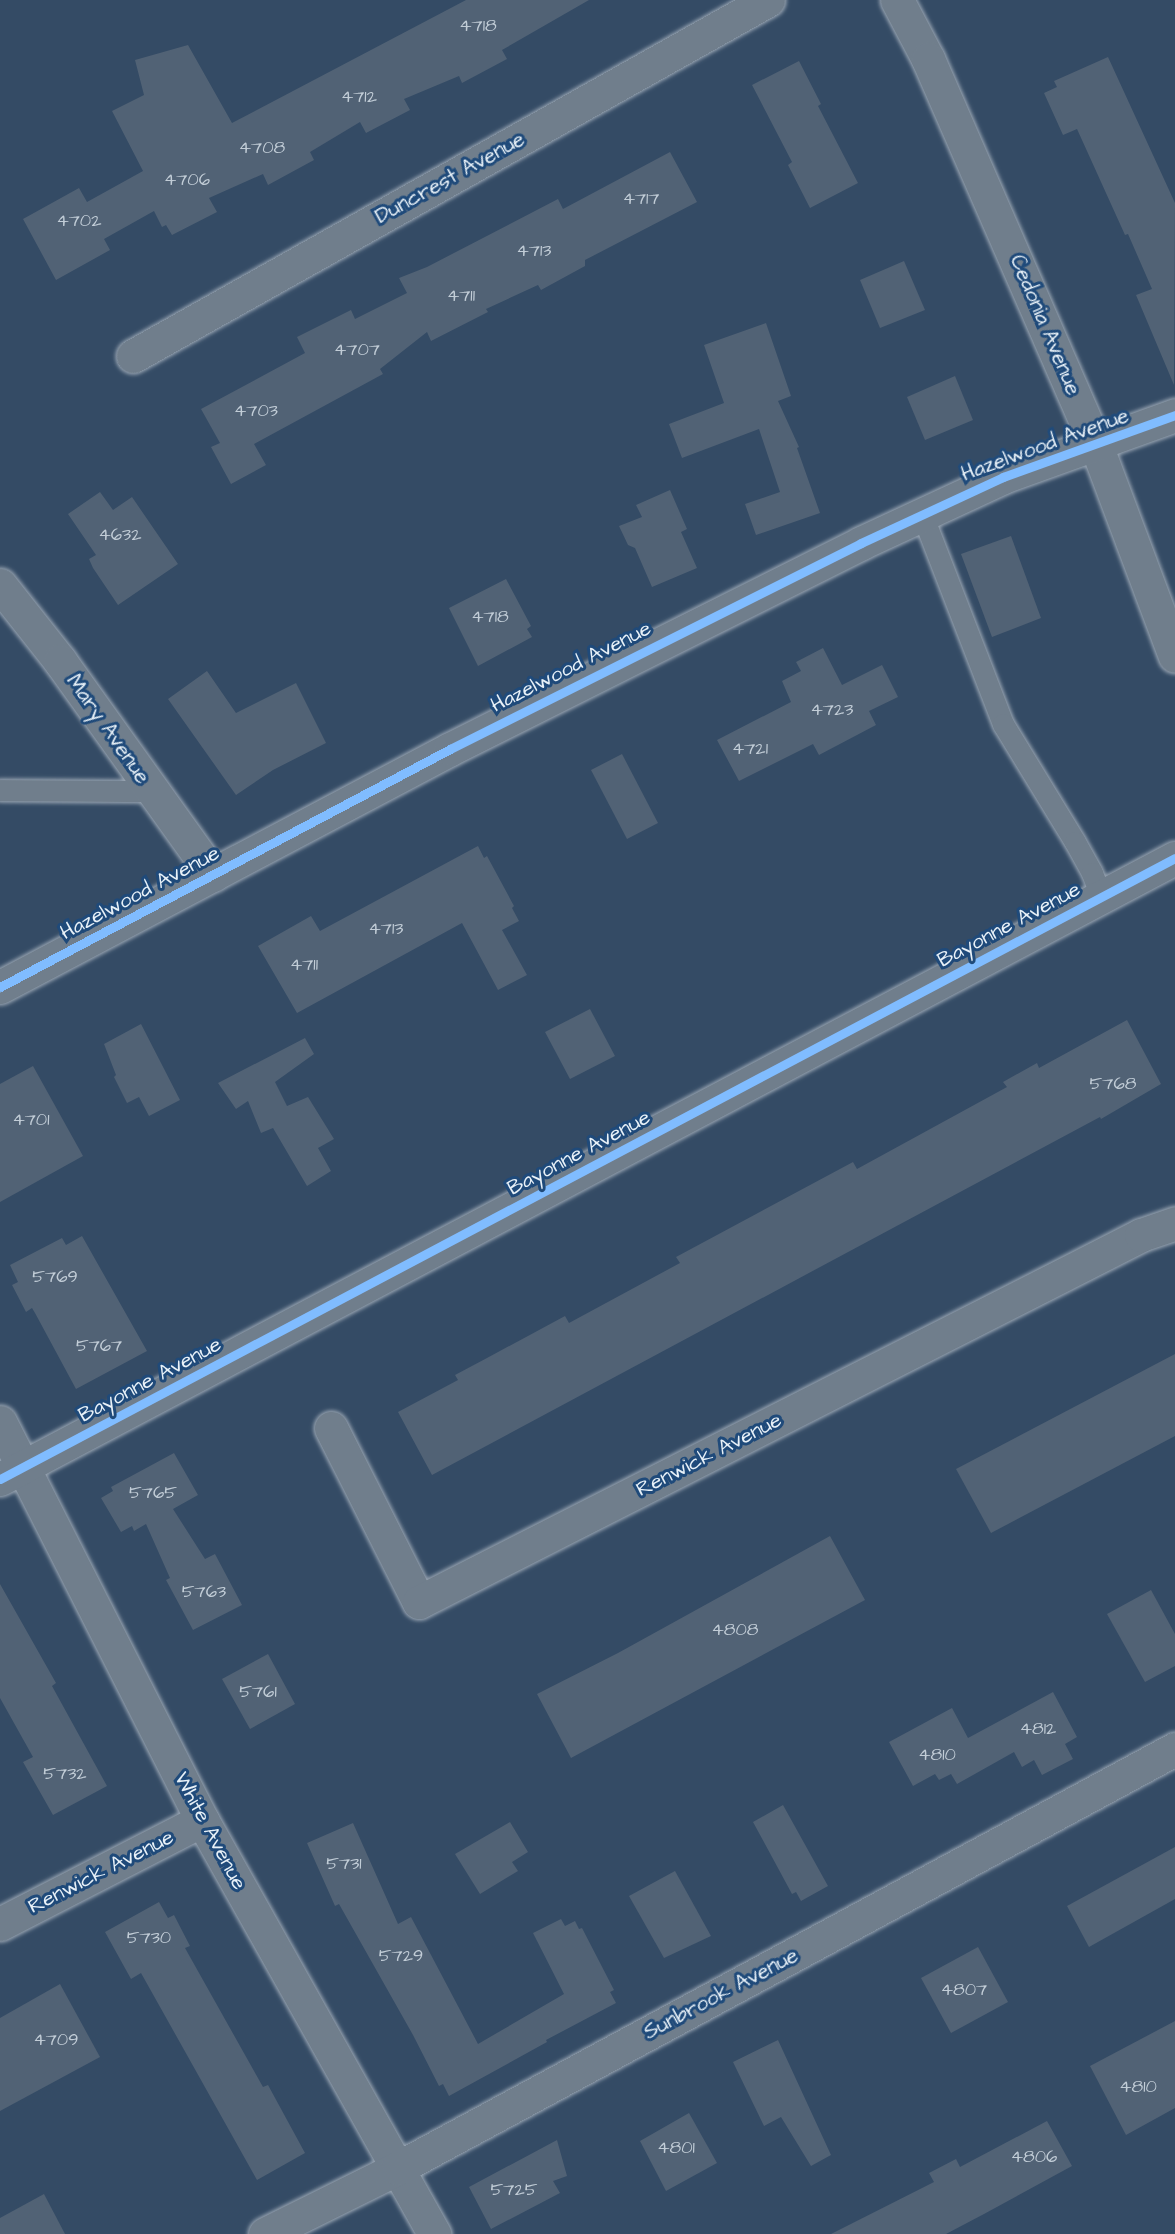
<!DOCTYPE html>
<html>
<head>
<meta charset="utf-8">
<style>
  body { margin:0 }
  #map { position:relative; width:1175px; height:2234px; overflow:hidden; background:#344b65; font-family:"Architects Daughter",sans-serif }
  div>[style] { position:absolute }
  .building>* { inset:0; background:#516275 }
  .roads { filter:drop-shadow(0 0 2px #9aa6b3) drop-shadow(0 0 2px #9aa6b3) }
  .lane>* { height:21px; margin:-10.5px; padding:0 10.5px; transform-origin:10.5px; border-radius:10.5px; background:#707e8c }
  .street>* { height:33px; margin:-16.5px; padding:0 16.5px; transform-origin:16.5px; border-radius:16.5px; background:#707e8c }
  .secondary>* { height:33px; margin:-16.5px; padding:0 16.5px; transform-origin:16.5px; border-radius:16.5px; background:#707e8c }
  .cycleway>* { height:9px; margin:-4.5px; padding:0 4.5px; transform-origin:4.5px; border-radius:4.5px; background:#80bcff }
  span { translate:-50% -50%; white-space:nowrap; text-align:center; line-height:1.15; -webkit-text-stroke:6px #1f4a7a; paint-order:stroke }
  .number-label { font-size:18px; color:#c2cdd7 }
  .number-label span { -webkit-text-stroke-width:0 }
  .street-label { font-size:21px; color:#e8f1f8 }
</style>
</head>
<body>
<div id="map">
  <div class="building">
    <div style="clip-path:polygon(466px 0,589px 0,502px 50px,507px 59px,462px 83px,459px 76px,404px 99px,410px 110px,366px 133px,360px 122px,310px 152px,314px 160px,268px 185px,263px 174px,209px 198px,217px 212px,172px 235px,166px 225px,162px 227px,154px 211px,104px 239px,110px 250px,56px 280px,23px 219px,79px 188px,87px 202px,143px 171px,112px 111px,144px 95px,135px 60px,188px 45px,232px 123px)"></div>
    <div style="clip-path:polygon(1108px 57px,1175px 203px,1174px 385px,1136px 295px,1152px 289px,1128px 234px,1125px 235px,1077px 129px,1063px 135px,1044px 93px,1057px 87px,1054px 81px)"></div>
    <div style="clip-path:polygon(799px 61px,821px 104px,818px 106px,858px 183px,810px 208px,788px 165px,792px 162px,752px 85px)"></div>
    <div style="clip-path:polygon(670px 152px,697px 202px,585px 260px,585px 266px,541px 290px,538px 285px,486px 309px,488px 312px,431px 341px,427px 332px,380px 369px,383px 374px,254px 444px,266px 465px,231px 484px,211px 447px,220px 443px,201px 409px,305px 353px,297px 337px,351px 310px,355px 319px,407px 293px,399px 278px,427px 267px,558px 199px,563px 209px)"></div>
    <div style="clip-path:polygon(904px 261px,925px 310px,880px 328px,860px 280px)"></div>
    <div style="clip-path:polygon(766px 323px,791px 396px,778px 401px,799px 447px,797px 448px,820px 513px,756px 535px,745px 504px,780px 492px,759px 429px,682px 458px,669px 424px,724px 403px,704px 345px)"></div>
    <div style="clip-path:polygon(955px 376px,973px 420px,925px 440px,907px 397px)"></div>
    <div style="clip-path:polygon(670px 490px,687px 529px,681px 532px,697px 568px,652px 587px,635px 548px,628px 545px,619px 526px,642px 517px,636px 505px)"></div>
    <div style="clip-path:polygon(100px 492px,113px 510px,132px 497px,178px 564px,118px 605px,93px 568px,89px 559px,96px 555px,68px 514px)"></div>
    <div style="clip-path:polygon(1011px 536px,1041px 618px,992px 637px,961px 554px)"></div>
    <div style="clip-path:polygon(506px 579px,531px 626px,527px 629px,532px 637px,478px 666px,449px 608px)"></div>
    <div style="clip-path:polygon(823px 648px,842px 685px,882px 665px,898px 697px,869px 711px,876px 725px,819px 755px,813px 744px,739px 781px,717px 740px,791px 702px,782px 681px,801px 671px,796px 662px)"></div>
    <div style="clip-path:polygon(207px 671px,236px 713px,296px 683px,326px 743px,273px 770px,236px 795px,168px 699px)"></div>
    <div style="clip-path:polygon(622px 754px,658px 823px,627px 839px,591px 770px)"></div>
    <div style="clip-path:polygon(478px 846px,484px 858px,487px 856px,514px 906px,512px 908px,519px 921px,502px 930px,527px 975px,498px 990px,462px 923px,297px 1013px,258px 946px,311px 916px,320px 931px)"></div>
    <div style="clip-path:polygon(590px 1009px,615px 1056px,570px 1079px,545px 1032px)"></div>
    <div style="clip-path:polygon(1127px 1020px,1161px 1084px,1101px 1119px,1100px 1117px,432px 1475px,398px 1412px,458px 1380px,455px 1375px,487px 1358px,565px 1316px,569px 1323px,680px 1263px,676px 1257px,853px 1162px,857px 1169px,1007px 1087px,1003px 1082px,1037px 1063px,1039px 1068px)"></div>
    <div style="clip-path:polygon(141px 1024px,180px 1100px,149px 1116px,139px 1097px,127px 1103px,114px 1077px,116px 1075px,104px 1044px)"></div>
    <div style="clip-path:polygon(305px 1038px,314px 1054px,275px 1082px,287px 1106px,308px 1097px,334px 1139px,318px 1148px,331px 1171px,307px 1186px,273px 1128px,261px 1133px,248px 1101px,236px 1109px,218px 1083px)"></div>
    <div style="clip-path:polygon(33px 1066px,83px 1156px,0 1202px,0 1084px)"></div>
    <div style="clip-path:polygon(82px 1236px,147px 1351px,76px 1389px,35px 1313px,32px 1308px,26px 1312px,12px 1285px,18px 1282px,10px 1265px,62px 1238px,66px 1245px)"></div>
    <div style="clip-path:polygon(1175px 1354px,1175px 1436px,991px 1533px,956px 1469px)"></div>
    <div style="clip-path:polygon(174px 1453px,198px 1495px,173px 1509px,205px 1559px,215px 1554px,242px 1605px,193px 1630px,166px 1580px,170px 1578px,146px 1524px,134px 1531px,132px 1526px,121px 1532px,101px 1498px,113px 1491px,111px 1487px)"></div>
    <div style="clip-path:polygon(830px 1536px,865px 1600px,571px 1758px,537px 1694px,618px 1653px)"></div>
    <div style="clip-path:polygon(0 1584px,56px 1683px,52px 1686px,107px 1786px,53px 1815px,23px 1762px,33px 1757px,0 1698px)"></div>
    <div style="clip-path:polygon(1151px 1590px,1175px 1634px,1175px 1666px,1145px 1682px,1107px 1614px)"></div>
    <div style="clip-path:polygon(268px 1654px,295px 1704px,250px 1729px,222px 1679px)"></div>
    <div style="clip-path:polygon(1053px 1692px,1077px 1737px,1065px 1744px,1073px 1759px,1042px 1775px,1034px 1760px,1022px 1767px,1014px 1752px,957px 1784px,951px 1774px,939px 1780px,935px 1774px,913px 1786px,889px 1742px,952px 1708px,968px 1738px)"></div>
    <div style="clip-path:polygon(783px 1805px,828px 1886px,801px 1901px,796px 1892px,792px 1894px,753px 1822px)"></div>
    <div style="clip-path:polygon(510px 1822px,528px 1852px,512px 1862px,518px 1871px,480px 1894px,455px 1854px)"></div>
    <div style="clip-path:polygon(353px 1823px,398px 1924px,411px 1917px,478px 2044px,564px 1994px,533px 1933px,561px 1919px,565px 1926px,575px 1921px,579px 1929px,582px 1928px,614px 1990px,610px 1992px,616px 2003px,546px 2040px,547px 2042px,449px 2096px,443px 2084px,439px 2086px,413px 2035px,339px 1904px,335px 1906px,307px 1843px)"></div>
    <div style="clip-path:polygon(1175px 1847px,1175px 1899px,1089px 1947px,1067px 1906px)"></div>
    <div style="clip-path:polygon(675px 1871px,711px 1936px,664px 1958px,629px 1896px)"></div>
    <div style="clip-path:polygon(159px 1902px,168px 1918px,174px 1915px,190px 1946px,185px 1948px,263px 2087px,268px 2085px,305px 2153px,257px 2180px,141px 1973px,131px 1979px,105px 1932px)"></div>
    <div style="clip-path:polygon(978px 1947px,1008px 2002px,951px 2033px,921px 1978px)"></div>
    <div style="clip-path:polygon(60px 1984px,100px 2057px,0 2111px,0 2018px)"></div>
    <div style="clip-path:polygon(1175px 2021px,1175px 2108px,1126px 2135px,1090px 2066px)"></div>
    <div style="clip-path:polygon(778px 2040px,831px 2155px,811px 2166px,781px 2117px,764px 2126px,733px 2062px)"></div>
    <div style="clip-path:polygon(689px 2113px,717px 2163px,666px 2191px,640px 2141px)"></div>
    <div style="clip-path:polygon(1047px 2121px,1072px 2166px,984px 2214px,946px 2234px,831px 2234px,934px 2182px,929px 2173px,956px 2159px,960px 2167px)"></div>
    <div style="clip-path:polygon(557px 2140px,567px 2176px,553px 2181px,560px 2193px,491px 2229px,469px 2187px)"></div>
    <div style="clip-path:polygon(44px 2194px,65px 2234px,0 2234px,0 2218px)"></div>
  </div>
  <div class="roads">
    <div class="lane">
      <div style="left:922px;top:514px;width:225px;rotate:68.9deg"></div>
      <div style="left:1003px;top:724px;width:138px;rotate:58.6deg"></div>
      <div style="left:1075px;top:842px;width:35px;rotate:61deg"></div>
      <div style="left:1092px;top:873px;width:26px;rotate:69deg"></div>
      <div style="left:0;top:790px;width:152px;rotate:0.4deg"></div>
    </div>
    <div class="street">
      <div style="left:897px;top:0;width:67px;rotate:62.3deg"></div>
      <div style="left:928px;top:59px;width:421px;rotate:66.5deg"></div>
      <div style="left:133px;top:356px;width:728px;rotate:-29.28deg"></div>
      <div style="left:0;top:585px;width:97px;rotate:51.7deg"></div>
      <div style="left:60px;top:661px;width:263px;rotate:54.4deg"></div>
      <div style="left:0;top:1422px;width:446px;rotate:63.1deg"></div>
      <div style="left:202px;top:1820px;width:475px;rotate:60.7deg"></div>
      <div style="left:331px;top:1428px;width:195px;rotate:63.2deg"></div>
      <div style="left:419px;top:1602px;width:810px;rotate:-26.94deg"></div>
      <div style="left:1141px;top:1235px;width:36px;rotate:-19deg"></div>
      <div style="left:0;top:1479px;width:1329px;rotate:-27.86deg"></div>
      <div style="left:0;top:1924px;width:227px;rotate:-27.2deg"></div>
      <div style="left:265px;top:2234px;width:148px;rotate:-26.4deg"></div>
      <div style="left:398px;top:2168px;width:883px;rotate:-28.34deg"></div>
    </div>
    <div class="secondary">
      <div style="left:1096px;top:445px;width:225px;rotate:69.5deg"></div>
      <div style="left:0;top:987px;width:509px;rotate:-27.87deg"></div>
      <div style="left:450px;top:749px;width:460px;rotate:-26.6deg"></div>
      <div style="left:861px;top:543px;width:157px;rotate:-24.9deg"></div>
      <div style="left:1003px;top:477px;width:183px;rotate:-19.8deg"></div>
    </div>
  </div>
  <div class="cycleway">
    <div style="left:0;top:987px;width:509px;rotate:-27.87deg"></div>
    <div style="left:450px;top:749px;width:460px;rotate:-26.6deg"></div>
    <div style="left:861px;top:543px;width:157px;rotate:-24.9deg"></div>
    <div style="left:1003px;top:477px;width:183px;rotate:-19.8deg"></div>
    <div style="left:0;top:1479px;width:1329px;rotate:-27.86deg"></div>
  </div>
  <div class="number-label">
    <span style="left:478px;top:26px">4718</span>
    <span style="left:359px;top:97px">4712</span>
    <span style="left:262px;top:148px">4708</span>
    <span style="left:187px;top:180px">4706</span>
    <span style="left:641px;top:199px">4717</span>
    <span style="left:79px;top:221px">4702</span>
    <span style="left:534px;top:251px">4713</span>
    <span style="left:461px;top:296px">4711</span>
    <span style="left:357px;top:350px">4707</span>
    <span style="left:256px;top:411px">4703</span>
    <span style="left:120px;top:535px">4632</span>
    <span style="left:490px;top:617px">4718</span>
    <span style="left:832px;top:710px">4723</span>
    <span style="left:750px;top:749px">4721</span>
    <span style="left:386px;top:929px">4713</span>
    <span style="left:304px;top:965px">4711</span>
    <span style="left:1113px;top:1084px">5768</span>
    <span style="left:31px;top:1120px">4701</span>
    <span style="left:55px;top:1277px">5769</span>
    <span style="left:99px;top:1346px">5767</span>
    <span style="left:153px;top:1493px">5765</span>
    <span style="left:204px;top:1592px">5763</span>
    <span style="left:735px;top:1630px">4808</span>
    <span style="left:258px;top:1692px">5761</span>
    <span style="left:1038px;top:1729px">4812</span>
    <span style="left:937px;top:1755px">4810</span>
    <span style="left:65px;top:1774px">5732</span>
    <span style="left:344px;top:1864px">5731</span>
    <span style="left:149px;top:1938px">5730</span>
    <span style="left:401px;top:1956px">5729</span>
    <span style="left:964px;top:1990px">4807</span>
    <span style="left:56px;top:2040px">4709</span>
    <span style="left:1138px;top:2087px">4810</span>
    <span style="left:676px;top:2148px">4801</span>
    <span style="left:1034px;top:2157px">4806</span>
    <span style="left:514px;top:2190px">5725</span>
  </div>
  <div class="street-label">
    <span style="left:450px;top:178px;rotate:-29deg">Duncrest Avenue</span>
    <span style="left:1045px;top:325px;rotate:67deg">Cedonia Avenue</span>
    <span style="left:1045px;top:445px;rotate:-20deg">Hazelwood Avenue</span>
    <span style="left:571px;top:667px;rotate:-27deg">Hazelwood Avenue</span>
    <span style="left:108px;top:729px;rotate:55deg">Mary Avenue</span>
    <span style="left:140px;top:893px;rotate:-28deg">Hazelwood Avenue</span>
    <span style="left:1009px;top:925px;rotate:-28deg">Bayonne Avenue</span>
    <span style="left:579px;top:1153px;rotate:-28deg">Bayonne Avenue</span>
    <span style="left:150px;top:1380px;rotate:-28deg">Bayonne Avenue</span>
    <span style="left:709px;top:1455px;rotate:-27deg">Renwick Avenue</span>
    <span style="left:210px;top:1831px;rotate:62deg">White Avenue</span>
    <span style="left:101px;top:1872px;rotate:-27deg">Renwick Avenue</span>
    <span style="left:721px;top:1994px;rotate:-28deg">Sunbrook Avenue</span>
  </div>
</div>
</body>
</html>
